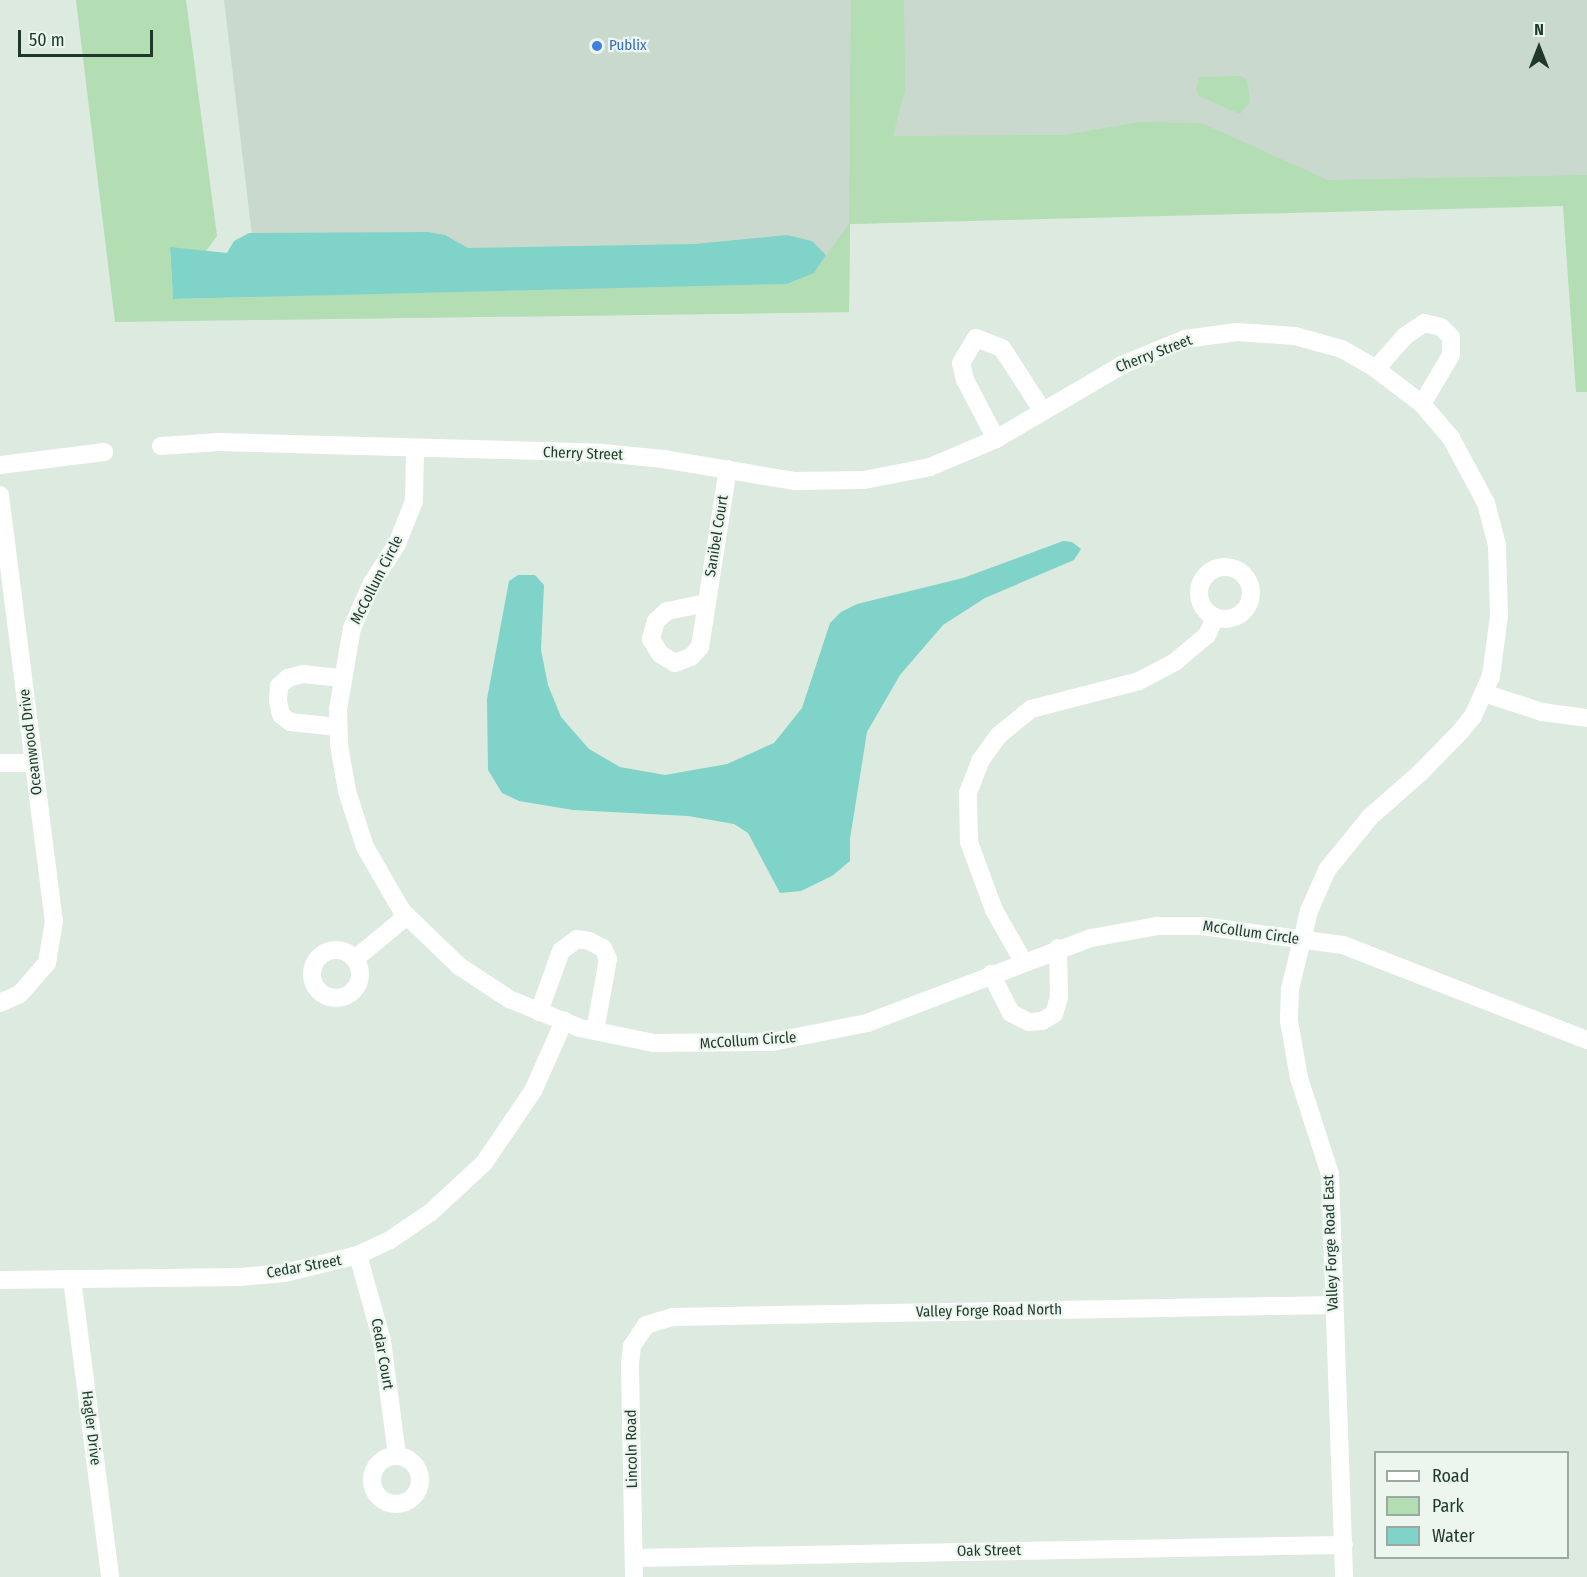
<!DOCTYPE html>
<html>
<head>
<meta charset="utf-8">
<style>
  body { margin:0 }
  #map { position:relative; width:1587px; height:1577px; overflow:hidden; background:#dceae0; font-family:"Fira Sans Condensed",sans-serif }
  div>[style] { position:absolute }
  .built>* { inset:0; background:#cad9ce }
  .green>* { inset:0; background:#b3ddb3 }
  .water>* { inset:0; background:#80d3c9 }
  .minor>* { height:18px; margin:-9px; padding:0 9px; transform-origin:9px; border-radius:9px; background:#fff }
  .minor>.ring { margin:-9px; padding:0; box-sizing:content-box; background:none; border:18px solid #fff; border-radius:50% }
  .dots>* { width:16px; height:16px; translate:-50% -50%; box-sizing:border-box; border:3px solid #ecf6ef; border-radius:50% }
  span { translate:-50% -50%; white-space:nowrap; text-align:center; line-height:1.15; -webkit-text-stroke:4.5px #ecf6ef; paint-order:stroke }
  .shop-label { font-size:15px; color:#366cbe }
  .left { translate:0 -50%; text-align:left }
  .street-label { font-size:15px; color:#1e392a }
  .legend { position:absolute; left:1374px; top:1451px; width:195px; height:108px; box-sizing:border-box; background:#ecf6ef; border:2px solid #9aaaa0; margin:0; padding:8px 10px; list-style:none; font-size:18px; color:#1e392a }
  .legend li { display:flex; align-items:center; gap:12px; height:30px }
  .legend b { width:30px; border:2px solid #9aaaa0 }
  .north { position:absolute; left:1509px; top:18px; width:60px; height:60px; -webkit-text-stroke:4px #ecf6ef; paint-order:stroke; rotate:0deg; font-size:16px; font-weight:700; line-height:24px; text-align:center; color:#1e392a }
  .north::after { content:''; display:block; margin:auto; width:21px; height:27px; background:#1e392a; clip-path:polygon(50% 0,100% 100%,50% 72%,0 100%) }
  .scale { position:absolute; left:18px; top:30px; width:135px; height:27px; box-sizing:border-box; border:3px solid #1e392a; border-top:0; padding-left:8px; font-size:18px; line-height:21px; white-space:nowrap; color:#1e392a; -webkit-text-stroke:4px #ecf6ef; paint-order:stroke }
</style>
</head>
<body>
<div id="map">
  <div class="built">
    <div style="clip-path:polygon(224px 0,1587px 0,1587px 199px,850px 224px,849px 312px,262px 320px)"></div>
  </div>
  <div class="green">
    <div style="clip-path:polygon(76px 0,186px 0,217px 236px,206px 251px,170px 248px,173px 299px,787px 284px,814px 273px,849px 224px,851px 0,904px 0,905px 89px,893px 136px,1065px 135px,1139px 122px,1201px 123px,1328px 180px,1587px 175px,1587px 392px,1576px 392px,1563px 206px,850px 224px,849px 312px,115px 322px)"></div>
    <div style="clip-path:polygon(1240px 76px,1247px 80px,1250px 102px,1240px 114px,1199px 96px,1196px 90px,1199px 77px)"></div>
  </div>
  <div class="water">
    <div style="clip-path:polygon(428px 232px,445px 235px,468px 248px,694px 244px,787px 235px,812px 241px,826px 255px,814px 273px,787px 284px,173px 299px,170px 247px,227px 253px,234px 241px,249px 233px)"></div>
    <div style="clip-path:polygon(1063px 541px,1072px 542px,1081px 549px,1074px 560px,985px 598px,943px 625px,900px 675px,867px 732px,850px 839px,850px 861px,832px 876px,801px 891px,780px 893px,748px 833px,734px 824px,688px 816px,573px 810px,519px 801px,502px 793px,488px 770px,487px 699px,509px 581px,518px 575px,535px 575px,544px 585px,541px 650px,548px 685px,561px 717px,589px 749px,620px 767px,665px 775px,727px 764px,774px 743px,802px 708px,830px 623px,841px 612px,857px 604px,963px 578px)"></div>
  </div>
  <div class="minor">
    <div style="left:1376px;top:369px;width:44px;rotate:-48.7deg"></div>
    <div style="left:1405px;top:336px;width:23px;rotate:-34deg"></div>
    <div style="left:1424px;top:323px;width:17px;rotate:13deg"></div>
    <div style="left:1441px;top:327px;width:14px;rotate:45deg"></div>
    <div style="left:1451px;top:337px;width:18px;rotate:90deg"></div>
    <div style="left:1451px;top:355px;width:57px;rotate:120.6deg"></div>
    <div style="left:996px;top:439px;width:67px;rotate:-117.7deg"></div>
    <div style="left:965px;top:380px;width:17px;rotate:-103deg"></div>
    <div style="left:961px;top:363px;width:29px;rotate:-59deg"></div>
    <div style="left:976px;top:338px;width:28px;rotate:21deg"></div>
    <div style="left:1002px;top:348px;width:74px;rotate:57.2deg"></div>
    <div style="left:161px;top:446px;width:58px;rotate:-3.9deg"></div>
    <div style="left:219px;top:442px;width:384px;rotate:1.6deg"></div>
    <div style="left:603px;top:453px;width:60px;rotate:5.7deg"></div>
    <div style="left:663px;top:459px;width:134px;rotate:9.5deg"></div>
    <div style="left:795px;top:481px;width:69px;rotate:-0.8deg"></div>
    <div style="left:864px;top:480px;width:67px;rotate:-11.1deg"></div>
    <div style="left:930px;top:467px;width:72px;rotate:-23deg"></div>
    <div style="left:996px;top:439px;width:146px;rotate:-30.4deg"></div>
    <div style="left:1122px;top:365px;width:68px;rotate:-22.4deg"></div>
    <div style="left:1185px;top:339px;width:52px;rotate:-7.7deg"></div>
    <div style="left:1237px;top:332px;width:58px;rotate:3.9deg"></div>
    <div style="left:1295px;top:336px;width:49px;rotate:15.5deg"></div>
    <div style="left:1342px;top:349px;width:39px;rotate:30deg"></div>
    <div style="left:1376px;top:369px;width:58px;rotate:37.3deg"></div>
    <div style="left:1422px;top:404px;width:45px;rotate:49.5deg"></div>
    <div style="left:1451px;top:438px;width:74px;rotate:61.7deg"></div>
    <div style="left:1486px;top:503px;width:43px;rotate:75.3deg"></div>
    <div style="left:1497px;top:545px;width:71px;rotate:88.4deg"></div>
    <div style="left:1499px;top:616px;width:61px;rotate:97.6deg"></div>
    <div style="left:1491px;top:676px;width:44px;rotate:114.2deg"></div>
    <div style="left:1473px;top:716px;width:19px;rotate:129deg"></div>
    <div style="left:1461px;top:731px;width:59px;rotate:134.3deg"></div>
    <div style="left:1420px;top:773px;width:67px;rotate:138.7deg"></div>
    <div style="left:1370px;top:817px;width:68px;rotate:129.1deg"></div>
    <div style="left:1327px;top:870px;width:45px;rotate:113.7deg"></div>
    <div style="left:1309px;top:911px;width:80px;rotate:103.7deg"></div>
    <div style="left:1290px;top:989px;width:32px;rotate:92deg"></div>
    <div style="left:1289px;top:1021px;width:58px;rotate:80deg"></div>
    <div style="left:1299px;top:1078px;width:101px;rotate:72.1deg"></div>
    <div style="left:1330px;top:1174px;width:403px;rotate:88deg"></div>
    <div style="left:415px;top:449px;width:52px;rotate:91.1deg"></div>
    <div style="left:414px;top:501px;width:46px;rotate:111.6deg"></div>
    <div style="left:397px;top:544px;width:46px;rotate:122.7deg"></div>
    <div style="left:372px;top:583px;width:49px;rotate:114deg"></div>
    <div style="left:352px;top:628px;width:83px;rotate:99.7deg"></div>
    <div style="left:338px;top:710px;width:35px;rotate:88deg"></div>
    <div style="left:339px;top:745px;width:47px;rotate:80.1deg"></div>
    <div style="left:347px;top:791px;width:59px;rotate:72.2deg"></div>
    <div style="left:365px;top:847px;width:74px;rotate:60deg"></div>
    <div style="left:402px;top:911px;width:79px;rotate:44deg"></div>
    <div style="left:459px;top:966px;width:60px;rotate:33.4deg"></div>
    <div style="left:509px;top:999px;width:77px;rotate:22.2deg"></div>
    <div style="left:580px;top:1028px;width:76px;rotate:11.5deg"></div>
    <div style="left:654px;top:1043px;width:118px;rotate:-0.5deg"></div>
    <div style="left:772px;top:1042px;width:97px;rotate:-11.3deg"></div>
    <div style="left:867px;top:1023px;width:240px;rotate:-20.8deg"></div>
    <div style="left:1091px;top:938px;width:67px;rotate:-10.3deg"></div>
    <div style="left:1157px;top:926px;width:45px"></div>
    <div style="left:1202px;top:926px;width:142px;rotate:7.7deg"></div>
    <div style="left:1343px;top:945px;width:262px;rotate:21.3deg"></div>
    <div style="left:0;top:465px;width:105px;rotate:-7.1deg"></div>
    <div style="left:0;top:495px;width:429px;rotate:82.8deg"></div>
    <div style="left:54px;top:921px;width:43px;rotate:99.5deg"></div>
    <div style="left:47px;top:963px;width:41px;rotate:131.1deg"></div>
    <div style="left:20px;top:994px;width:22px;rotate:156deg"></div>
    <div class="ring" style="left:1199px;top:567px;width:34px;height:34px"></div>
    <div style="left:706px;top:603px;width:40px;rotate:168deg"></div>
    <div style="left:667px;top:611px;width:15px;rotate:138deg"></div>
    <div style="left:656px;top:621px;width:19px;rotate:106deg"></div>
    <div style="left:651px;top:639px;width:17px;rotate:59deg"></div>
    <div style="left:660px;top:654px;width:17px;rotate:31deg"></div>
    <div style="left:675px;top:663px;width:17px;rotate:-21deg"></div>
    <div style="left:691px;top:657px;width:13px;rotate:-48deg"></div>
    <div style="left:700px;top:647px;width:180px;rotate:-81.1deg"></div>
    <div style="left:1484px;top:693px;width:61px;rotate:18.1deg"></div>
    <div style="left:1542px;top:712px;width:45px;rotate:7.6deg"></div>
    <div style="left:338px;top:727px;width:48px;rotate:-174.1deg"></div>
    <div style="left:290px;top:722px;width:11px;rotate:-142deg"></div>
    <div style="left:281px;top:715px;width:14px;rotate:-102deg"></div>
    <div style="left:278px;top:701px;width:15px;rotate:-86deg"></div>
    <div style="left:279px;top:686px;width:12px;rotate:-42deg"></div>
    <div style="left:288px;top:678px;width:16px;rotate:-15deg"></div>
    <div style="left:303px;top:674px;width:39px;rotate:6deg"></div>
    <div style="left:0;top:763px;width:34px"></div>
    <div class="ring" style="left:312px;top:950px;width:30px;height:30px"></div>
    <div style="left:356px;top:958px;width:66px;rotate:-39.5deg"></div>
    <div style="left:1023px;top:961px;width:59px;rotate:-119.6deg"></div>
    <div style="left:994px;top:910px;width:72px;rotate:-110.2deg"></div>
    <div style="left:969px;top:842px;width:49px;rotate:-91.2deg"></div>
    <div style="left:968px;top:793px;width:34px;rotate:-69deg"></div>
    <div style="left:980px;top:761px;width:32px;rotate:-54deg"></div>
    <div style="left:999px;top:735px;width:41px;rotate:-39.1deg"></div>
    <div style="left:1031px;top:709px;width:112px;rotate:-14.5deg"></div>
    <div style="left:1139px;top:681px;width:41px;rotate:-27.8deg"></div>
    <div style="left:1175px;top:662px;width:42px;rotate:-40.2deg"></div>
    <div style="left:1207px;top:635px;width:19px;rotate:-65deg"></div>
    <div style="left:991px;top:974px;width:44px;rotate:62.9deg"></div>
    <div style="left:1011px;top:1013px;width:20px;rotate:27deg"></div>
    <div style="left:1029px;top:1022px;width:13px;rotate:-4deg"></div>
    <div style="left:1042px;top:1021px;width:14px;rotate:-30deg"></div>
    <div style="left:1054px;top:1014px;width:17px;rotate:-73deg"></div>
    <div style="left:1059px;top:998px;width:50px;rotate:-91.1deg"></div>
    <div style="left:539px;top:1012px;width:65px;rotate:-70.2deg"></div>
    <div style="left:561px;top:951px;width:20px;rotate:-37deg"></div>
    <div style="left:577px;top:939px;width:12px;rotate:9deg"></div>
    <div style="left:589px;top:941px;width:16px;rotate:27deg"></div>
    <div style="left:603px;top:948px;width:12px;rotate:66deg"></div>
    <div style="left:608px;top:959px;width:73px;rotate:100.2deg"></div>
    <div style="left:358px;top:1255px;width:89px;rotate:74.4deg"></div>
    <div style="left:382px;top:1341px;width:115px;rotate:82.5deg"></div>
    <div style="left:72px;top:1279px;width:300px;rotate:82.7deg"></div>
    <div style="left:0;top:1280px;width:240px;rotate:-0.7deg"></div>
    <div style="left:240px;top:1277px;width:45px;rotate:-5.1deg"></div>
    <div style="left:285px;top:1273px;width:75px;rotate:-13.9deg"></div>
    <div style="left:358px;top:1255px;width:35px;rotate:-25deg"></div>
    <div style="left:390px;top:1240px;width:50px;rotate:-34.3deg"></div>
    <div style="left:431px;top:1212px;width:72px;rotate:-42.8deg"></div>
    <div style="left:484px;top:1163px;width:87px;rotate:-55.8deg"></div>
    <div style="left:533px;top:1091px;width:77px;rotate:-66.1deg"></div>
    <div class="ring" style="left:372px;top:1456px;width:30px;height:30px"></div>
    <div style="left:634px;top:1558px;width:710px;rotate:-1.05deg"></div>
    <div style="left:634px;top:1577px;width:214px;rotate:-91.1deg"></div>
    <div style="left:630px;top:1363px;width:17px;rotate:-83deg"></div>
    <div style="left:632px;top:1346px;width:25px;rotate:-56deg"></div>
    <div style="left:646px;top:1325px;width:27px;rotate:-17deg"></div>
    <div style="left:672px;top:1317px;width:661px;rotate:-1.04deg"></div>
  </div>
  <div class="dots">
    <div style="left:597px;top:46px;background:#3f7fe0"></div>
  </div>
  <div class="shop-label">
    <span class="left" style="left:609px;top:46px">Publix</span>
  </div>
  <div class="street-label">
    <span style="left:1154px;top:354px;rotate:-21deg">Cherry Street</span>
    <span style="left:583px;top:454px;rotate:2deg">Cherry Street</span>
    <span style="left:717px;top:536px;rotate:-81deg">Sanibel Court</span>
    <span style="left:377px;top:580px;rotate:-63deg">McCollum Circle</span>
    <span style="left:31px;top:742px;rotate:-97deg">Oceanwood Drive</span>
    <span style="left:1251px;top:933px;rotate:8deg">McCollum Circle</span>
    <span style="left:748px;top:1041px;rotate:-4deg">McCollum Circle</span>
    <span style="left:1331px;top:1243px;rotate:-92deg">Valley Forge Road East</span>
    <span style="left:304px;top:1267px;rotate:-10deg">Cedar Street</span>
    <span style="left:989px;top:1311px;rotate:-1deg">Valley Forge Road North</span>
    <span style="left:382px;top:1354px;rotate:80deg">Cedar Court</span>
    <span style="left:91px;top:1428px;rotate:83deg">Hagler Drive</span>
    <span style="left:632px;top:1449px;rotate:-91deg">Lincoln Road</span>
    <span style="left:989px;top:1551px;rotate:-1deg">Oak Street</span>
  </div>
  <ul class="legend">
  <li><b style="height:8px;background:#fff"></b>Road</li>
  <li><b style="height:16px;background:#b3ddb3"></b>Park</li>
  <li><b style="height:16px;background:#80d3c9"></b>Water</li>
  </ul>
  <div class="north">N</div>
  <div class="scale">50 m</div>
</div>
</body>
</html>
